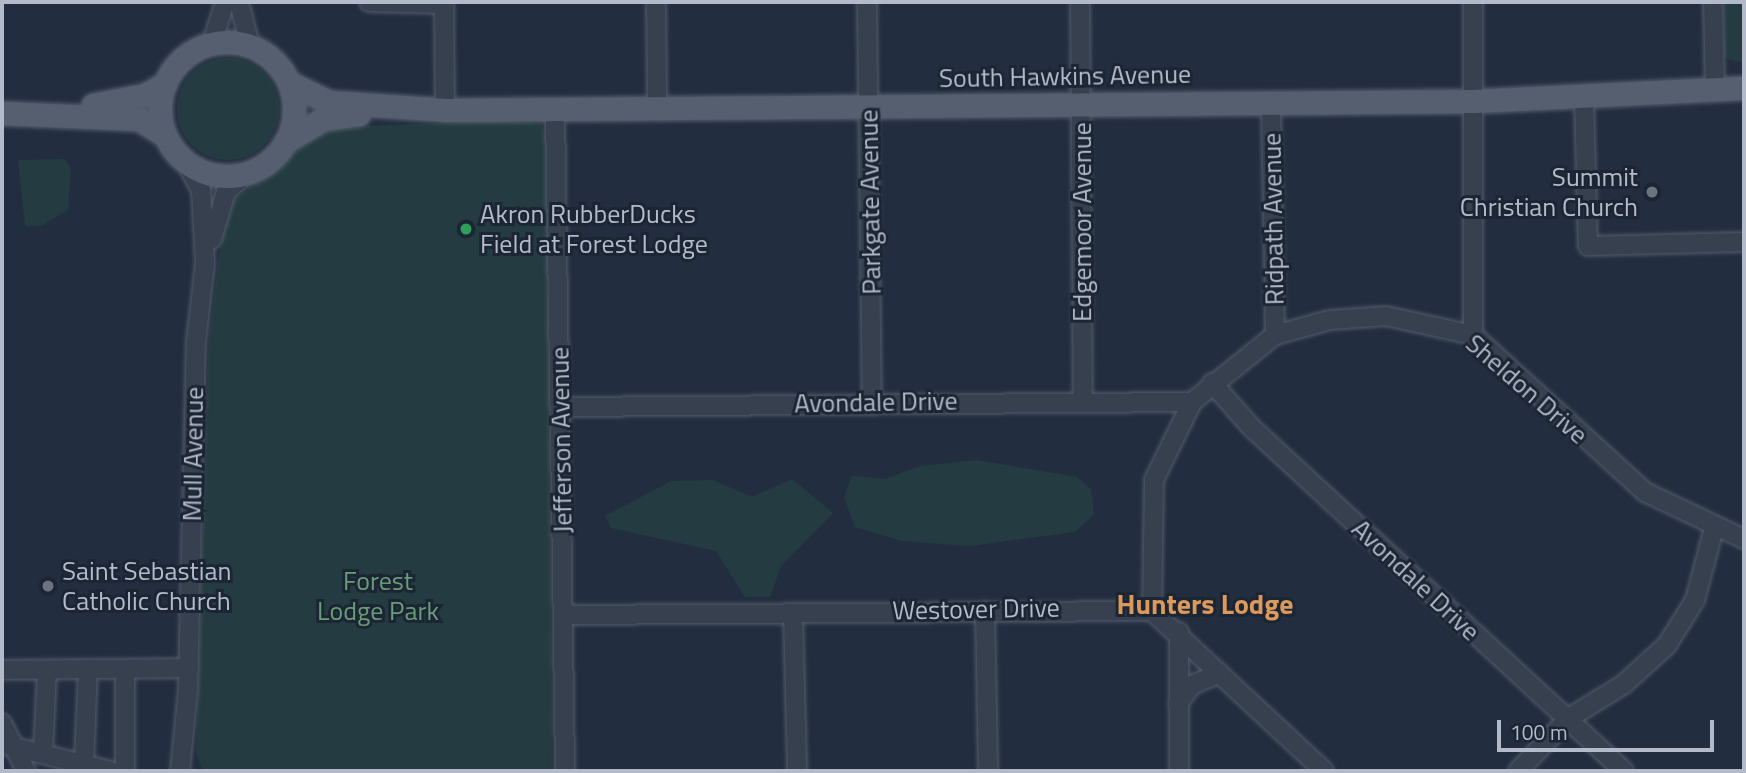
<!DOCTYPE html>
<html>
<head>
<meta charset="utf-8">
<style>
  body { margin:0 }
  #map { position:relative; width:1746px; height:773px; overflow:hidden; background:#222e40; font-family:"Titillium Web",sans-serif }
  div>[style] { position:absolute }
  .green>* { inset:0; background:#243c41 }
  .round { border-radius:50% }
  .roads { filter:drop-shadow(0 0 2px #525b6a) drop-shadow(0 0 2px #525b6a) }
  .minor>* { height:18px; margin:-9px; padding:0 9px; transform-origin:9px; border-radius:9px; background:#37404f }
  .major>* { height:23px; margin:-11.5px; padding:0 11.5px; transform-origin:11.5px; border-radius:11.5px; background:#555f6f }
  .major>.ring { margin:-11.5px; padding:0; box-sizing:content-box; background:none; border:23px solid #555f6f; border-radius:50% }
  .dots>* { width:19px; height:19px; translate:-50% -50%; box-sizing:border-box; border:4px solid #1c2534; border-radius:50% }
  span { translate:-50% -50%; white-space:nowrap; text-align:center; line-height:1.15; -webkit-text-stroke:6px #1c2534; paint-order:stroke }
  .street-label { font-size:26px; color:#b3bbca }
  .poi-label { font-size:26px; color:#b3bbca }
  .right { translate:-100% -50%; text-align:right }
  .left { translate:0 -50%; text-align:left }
  .park-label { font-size:26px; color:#689d77 }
  .neighbourhood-label { font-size:28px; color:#dc995c; font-weight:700 }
  .frame { position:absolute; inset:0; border:4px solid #b3bbca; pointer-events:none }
  .scale { position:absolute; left:1497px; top:720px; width:217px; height:32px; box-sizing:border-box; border:4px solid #b3bbca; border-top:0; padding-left:9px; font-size:21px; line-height:24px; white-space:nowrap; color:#b3bbca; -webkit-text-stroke:5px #1c2534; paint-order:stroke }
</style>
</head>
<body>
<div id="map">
  <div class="green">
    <div style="clip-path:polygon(1724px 2px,1744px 2px,1744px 63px,1724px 58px)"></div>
    <div class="round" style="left:177px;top:58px;width:102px;height:102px"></div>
    <div style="clip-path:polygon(526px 121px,541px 124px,546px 138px,552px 771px,203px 771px,196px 754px,209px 338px,224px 216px,234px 200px,323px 127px)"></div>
    <div style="clip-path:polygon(65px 159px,71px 170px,68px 210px,41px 226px,25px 226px,18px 160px)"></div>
    <div style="clip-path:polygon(977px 460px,1077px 477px,1091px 489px,1094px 514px,1075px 532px,970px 546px,902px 541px,855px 527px,844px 497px,852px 476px,885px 479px,920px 466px)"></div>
    <div style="clip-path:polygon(792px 479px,833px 513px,781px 566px,770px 597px,745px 597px,716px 551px,611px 528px,605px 516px,671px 481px,713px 480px,752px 497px)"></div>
  </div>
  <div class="roads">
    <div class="minor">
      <div style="left:239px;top:2px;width:44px;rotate:75.7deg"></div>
      <div style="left:369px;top:2px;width:75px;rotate:1.5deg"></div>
      <div style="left:444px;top:2px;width:108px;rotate:89.5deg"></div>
      <div style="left:656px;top:2px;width:104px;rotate:89.4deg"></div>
      <div style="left:867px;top:2px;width:400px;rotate:89.3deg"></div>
      <div style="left:1080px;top:2px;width:398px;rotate:89.6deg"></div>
      <div style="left:1473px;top:2px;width:333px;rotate:90deg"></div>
      <div style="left:1713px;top:2px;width:87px;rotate:88.7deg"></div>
      <div style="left:212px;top:43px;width:43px;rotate:-72.4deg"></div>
      <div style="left:1584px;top:97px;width:149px;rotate:88.5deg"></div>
      <div style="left:1588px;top:246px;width:156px;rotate:-1.5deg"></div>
      <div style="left:1271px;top:103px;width:232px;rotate:89deg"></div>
      <div style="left:555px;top:109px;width:662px;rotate:89.13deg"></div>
      <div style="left:212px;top:239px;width:49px;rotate:-73.4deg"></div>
      <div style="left:226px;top:192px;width:28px;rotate:-42deg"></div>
      <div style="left:1212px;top:383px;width:60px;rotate:48.4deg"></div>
      <div style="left:1252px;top:428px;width:506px;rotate:42.68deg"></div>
      <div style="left:560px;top:407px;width:632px;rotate:-0.45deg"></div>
      <div style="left:985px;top:611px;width:160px;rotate:88.9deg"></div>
      <div style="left:1152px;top:611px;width:131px;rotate:-89.1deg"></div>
      <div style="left:1154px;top:480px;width:87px;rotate:-64deg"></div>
      <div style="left:1192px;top:402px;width:107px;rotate:-38.9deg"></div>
      <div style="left:1275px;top:335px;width:57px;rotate:-15.3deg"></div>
      <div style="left:1330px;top:320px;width:56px;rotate:-4.1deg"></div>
      <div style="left:1386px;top:316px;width:89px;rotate:12.3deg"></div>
      <div style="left:1473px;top:335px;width:233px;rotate:42.4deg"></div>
      <div style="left:1645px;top:492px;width:110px;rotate:25.4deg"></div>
      <div style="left:793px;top:614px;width:157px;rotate:88.5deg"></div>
      <div style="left:564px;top:615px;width:588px;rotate:-0.39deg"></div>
      <div style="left:1152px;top:611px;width:235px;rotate:42.9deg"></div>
      <div style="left:1179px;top:632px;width:139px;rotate:90deg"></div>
      <div style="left:2px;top:670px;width:187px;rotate:-0.6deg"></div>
      <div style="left:1178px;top:704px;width:24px;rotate:-54deg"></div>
      <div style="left:1192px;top:685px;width:30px;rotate:-23deg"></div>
      <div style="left:2px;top:723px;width:54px;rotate:63.4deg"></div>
      <div style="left:2px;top:744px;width:112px;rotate:13.9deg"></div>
      <div style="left:43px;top:752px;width:82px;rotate:-87.2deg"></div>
      <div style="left:84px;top:764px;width:95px;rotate:-87.6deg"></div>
      <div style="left:125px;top:771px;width:102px;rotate:-90deg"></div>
      <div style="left:180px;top:771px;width:82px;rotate:-84.4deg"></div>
      <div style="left:188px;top:689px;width:347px;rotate:-88.7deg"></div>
      <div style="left:196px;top:342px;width:80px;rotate:-83.5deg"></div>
      <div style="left:205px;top:263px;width:73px;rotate:-93.1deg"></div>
      <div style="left:201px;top:190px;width:33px;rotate:-119deg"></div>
      <div style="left:1518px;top:771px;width:74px;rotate:-46.1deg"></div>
      <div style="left:1569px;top:718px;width:65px;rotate:-31.7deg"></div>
      <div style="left:1624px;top:684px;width:58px;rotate:-42.2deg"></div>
      <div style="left:1667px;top:645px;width:53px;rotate:-58.1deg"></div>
      <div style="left:1695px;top:600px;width:74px;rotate:-75.2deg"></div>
    </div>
    <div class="major">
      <div class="ring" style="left:160px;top:42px;width:111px;height:111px"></div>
      <div style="left:289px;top:83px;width:44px;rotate:25.4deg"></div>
      <div style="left:329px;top:102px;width:116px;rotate:3.9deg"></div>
      <div style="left:445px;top:110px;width:1030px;rotate:-0.5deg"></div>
      <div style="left:1475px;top:101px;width:269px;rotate:-2.8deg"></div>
      <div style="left:93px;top:105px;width:53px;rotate:-10.9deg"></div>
      <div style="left:145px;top:95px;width:23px;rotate:-29deg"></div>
      <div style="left:2px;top:113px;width:137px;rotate:2.5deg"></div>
      <div style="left:139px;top:119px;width:31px;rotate:32deg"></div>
      <div style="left:285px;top:142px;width:44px;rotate:-31.2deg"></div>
      <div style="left:323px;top:119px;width:36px;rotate:-8deg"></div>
    </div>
  </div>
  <div class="dots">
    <div style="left:1652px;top:192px;background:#6b7280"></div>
    <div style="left:466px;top:229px;background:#2e9e5b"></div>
    <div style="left:48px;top:586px;background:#6b7280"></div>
  </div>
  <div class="street-label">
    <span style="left:1065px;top:76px;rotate:-1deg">South Hawkins Avenue</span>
    <span style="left:870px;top:202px;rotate:-91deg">Parkgate Avenue</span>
    <span style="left:1273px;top:219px;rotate:-91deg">Ridpath Avenue</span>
    <span style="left:1082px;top:222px;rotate:-90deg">Edgemoor Avenue</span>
    <span style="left:1527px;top:389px;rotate:41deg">Sheldon Drive</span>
    <span style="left:876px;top:402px;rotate:-1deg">Avondale Drive</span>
    <span style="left:561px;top:440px;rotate:-91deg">Jefferson Avenue</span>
    <span style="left:193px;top:454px;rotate:-89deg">Mull Avenue</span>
    <span style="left:1416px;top:580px;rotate:43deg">Avondale Drive</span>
    <span style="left:976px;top:609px;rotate:-1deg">Westover Drive</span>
  </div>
  <div class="poi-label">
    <span class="right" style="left:1638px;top:192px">Summit<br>Christian Church</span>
    <span class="left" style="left:480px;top:229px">Akron RubberDucks<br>Field at Forest Lodge</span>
    <span class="left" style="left:62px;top:586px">Saint Sebastian<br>Catholic Church</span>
  </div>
  <div class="park-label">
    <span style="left:378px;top:596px">Forest<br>Lodge Park</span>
  </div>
  <div class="neighbourhood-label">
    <span style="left:1205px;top:604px">Hunters Lodge</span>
  </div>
  <div class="frame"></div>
  <div class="scale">100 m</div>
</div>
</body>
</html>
